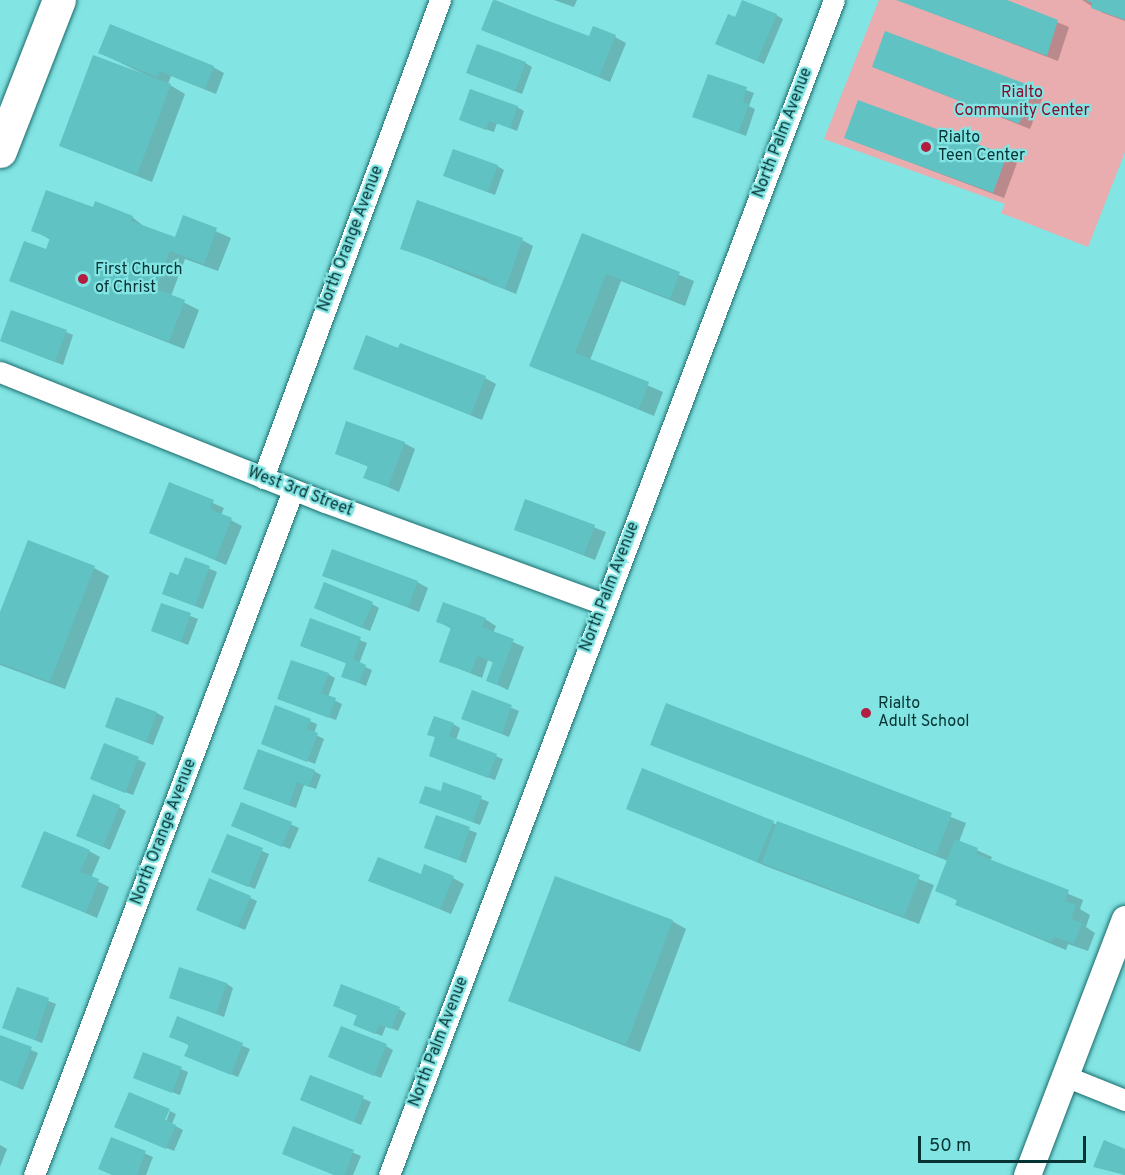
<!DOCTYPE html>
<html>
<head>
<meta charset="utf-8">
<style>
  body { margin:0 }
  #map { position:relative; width:1125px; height:1175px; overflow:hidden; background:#82e4e3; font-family:Overpass,sans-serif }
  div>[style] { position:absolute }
  .green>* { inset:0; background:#e9acaf }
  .shadow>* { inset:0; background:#0003 }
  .building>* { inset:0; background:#60c2c2 }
  .roads { filter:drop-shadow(0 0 2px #1a6b6b) drop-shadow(0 0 2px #1a6b6b) }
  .minor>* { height:21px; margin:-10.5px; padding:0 10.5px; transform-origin:10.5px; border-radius:10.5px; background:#fff }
  .tertiary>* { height:27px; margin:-13.5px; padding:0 13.5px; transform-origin:13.5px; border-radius:13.5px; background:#fff }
  .primary>* { height:33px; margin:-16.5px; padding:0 16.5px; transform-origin:16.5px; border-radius:16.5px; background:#fff }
  .dots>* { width:16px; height:16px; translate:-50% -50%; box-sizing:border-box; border:3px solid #82e4e3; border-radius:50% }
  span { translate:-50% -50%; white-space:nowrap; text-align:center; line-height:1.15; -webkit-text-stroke:4.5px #82e4e3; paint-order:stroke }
  .park-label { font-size:16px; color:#860e2d }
  .street-label { font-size:16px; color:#063333 }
  .poi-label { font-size:16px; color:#063333 }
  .left { translate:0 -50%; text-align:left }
  .scale { position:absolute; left:918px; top:1136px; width:168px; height:27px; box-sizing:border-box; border:3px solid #063333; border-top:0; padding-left:8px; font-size:18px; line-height:21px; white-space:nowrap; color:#063333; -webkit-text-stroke:4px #82e4e3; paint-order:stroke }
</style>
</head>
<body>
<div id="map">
  <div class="green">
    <div style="clip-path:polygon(879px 0,1125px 0,1125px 152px,1088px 247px,1001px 213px,1005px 204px,824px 139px)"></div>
  </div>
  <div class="shadow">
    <div style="clip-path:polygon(495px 0,590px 38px,615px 37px,626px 43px,610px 82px,483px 29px)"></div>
    <div style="clip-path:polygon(554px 0,577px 0,574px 7px)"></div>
    <div style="clip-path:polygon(899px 0,1003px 0,1069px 27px,1058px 61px)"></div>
    <div style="clip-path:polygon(1082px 0,1125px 0,1125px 21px,1103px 13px)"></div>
    <div style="clip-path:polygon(776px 15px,783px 19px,764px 64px,724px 47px)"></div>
    <div style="clip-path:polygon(100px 53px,213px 67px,224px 73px,216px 94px,171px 76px,168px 84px,185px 94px,152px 182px,61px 146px,152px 78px)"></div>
    <div style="clip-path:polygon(525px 63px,532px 67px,522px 94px,468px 73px)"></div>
    <div style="clip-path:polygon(874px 67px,1033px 88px,1044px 94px,1030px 129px)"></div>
    <div style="clip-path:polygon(708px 76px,754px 93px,749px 106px,755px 109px,746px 136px,694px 116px)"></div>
    <div style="clip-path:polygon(517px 107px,524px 111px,517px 131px,497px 123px,494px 132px,468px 123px)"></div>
    <div style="clip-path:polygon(846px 138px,1006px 157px,1017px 163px,1004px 198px)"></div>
    <div style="clip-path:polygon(497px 166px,504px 170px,495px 195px,445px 176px)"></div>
    <div style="clip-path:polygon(94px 209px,132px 217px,146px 228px,176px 239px,184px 217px,231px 238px,218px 271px,185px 259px,171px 296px,199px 310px,184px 349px,11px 281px,47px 251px,51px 240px,33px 230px)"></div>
    <div style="clip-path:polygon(583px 235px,694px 281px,685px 306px,621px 281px,590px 360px,663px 392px,654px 416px,531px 365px)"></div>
    <div style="clip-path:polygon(522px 240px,533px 246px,516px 294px,402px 248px)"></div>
    <div style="clip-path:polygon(66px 332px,73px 335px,63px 365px,2px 341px)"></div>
    <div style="clip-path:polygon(355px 368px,485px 378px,496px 384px,482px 420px)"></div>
    <div style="clip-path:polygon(404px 443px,415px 449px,399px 492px,365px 477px,369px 467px,336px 453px)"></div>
    <div style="clip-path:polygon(170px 484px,224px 508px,221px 515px,242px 526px,226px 565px,151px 532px)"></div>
    <div style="clip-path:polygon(526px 501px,606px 532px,595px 560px,516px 529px)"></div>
    <div style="clip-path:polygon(186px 559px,217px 572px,203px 609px,171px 597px)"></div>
    <div style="clip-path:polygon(94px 568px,109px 576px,65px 689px,0 665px,0 616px)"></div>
    <div style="clip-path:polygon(324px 575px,417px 582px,428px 588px,419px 612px)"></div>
    <div style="clip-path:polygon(372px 604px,379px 608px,370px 631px,322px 611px)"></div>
    <div style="clip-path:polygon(162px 605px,198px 619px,188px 645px,153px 631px)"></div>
    <div style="clip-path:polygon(485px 619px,496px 626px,493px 633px,524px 647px,508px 690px,487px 680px,494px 663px,488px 660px,482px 678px,440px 661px,452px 629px,437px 621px)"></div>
    <div style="clip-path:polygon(311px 620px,367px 643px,359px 664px,372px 670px,366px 686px,343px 676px,348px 664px,302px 645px)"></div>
    <div style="clip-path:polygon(328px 674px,335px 678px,328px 697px,342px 704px,336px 720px,279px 699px)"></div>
    <div style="clip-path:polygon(473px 692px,519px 711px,509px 737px,463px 718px)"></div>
    <div style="clip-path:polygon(667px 705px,966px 823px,959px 842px,992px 857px,990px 861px,1083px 900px,1080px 909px,1090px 915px,1086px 927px,1095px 933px,1088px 951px,1068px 944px,1066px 950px,957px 905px,958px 901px,937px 890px,948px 861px,652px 744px)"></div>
    <div style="clip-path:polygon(276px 707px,317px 724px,314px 734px,324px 739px,315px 764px,262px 743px)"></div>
    <div style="clip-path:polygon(157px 713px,164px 717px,153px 745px,107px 727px)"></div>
    <div style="clip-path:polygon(453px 724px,460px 728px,456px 740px,503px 759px,495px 780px,430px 756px,437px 738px,429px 734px)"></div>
    <div style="clip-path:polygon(104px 745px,146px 763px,133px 795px,98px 782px)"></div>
    <div style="clip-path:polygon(314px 771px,321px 775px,316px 789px,304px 785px,296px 808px,252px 792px)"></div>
    <div style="clip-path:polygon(444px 784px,489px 802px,480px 825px,420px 802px,441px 793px)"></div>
    <div style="clip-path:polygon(242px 803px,299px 828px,290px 849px,240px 829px)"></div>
    <div style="clip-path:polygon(119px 807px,126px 811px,110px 850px,78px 836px)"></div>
    <div style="clip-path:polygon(628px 808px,773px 823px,934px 885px,919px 924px,768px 867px)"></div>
    <div style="clip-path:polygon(437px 817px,477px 833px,466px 863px,433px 851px)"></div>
    <div style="clip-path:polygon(228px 836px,269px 854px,255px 889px,220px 875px)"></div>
    <div style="clip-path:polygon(89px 851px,100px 857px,91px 878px,109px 887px,97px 918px,23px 886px)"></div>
    <div style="clip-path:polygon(421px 876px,453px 878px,464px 884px,451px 914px,370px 880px)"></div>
    <div style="clip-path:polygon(210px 880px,257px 901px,245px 930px,205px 913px)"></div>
    <div style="clip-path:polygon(672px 921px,686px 929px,640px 1052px,510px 1001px)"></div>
    <div style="clip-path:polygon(227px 984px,233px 988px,224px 1017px,171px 997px)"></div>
    <div style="clip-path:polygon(18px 989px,56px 1004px,42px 1043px,4px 1028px)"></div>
    <div style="clip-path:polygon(342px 1009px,399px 1009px,406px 1013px,398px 1031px,386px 1026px,382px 1036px,362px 1028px,358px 1016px)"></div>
    <div style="clip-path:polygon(178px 1018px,250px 1049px,238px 1077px,193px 1059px)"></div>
    <div style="clip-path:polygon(0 1036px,38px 1053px,23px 1090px,0 1080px)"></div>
    <div style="clip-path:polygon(386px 1046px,393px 1050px,381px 1078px,337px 1060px)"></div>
    <div style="clip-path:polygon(144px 1054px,188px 1072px,180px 1095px,142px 1081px)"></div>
    <div style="clip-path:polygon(311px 1077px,371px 1102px,361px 1125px,302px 1100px)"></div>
    <div style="clip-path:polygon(170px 1111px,176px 1114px,172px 1124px,183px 1130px,174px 1151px,123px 1130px,164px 1127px)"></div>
    <div style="clip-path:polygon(294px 1128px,361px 1156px,353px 1175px,335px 1175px,284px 1154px)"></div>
    <div style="clip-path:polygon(111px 1139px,153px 1157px,146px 1175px,113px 1175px)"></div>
    <div style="clip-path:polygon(0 1145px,7px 1149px,0 1167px)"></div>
    <div style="clip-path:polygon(1125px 1150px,1125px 1175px,1095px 1166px)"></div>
  </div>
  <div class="building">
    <div style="clip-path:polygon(493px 0,589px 36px,593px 26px,616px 35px,599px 77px,481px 30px)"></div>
    <div style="clip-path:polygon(742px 0,777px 14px,757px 61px,715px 44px,728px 14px,735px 17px)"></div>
    <div style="clip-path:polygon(896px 0,1007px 0,1058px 20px,1047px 56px)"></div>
    <div style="clip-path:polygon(1085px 0,1125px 0,1125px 20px,1091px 8px,1092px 3px)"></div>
    <div style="clip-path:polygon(110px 24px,214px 66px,205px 89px,160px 71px,157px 77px,98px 53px)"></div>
    <div style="clip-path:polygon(885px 31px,1034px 87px,1019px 124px,872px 67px)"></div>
    <div style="clip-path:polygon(477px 44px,526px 62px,515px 91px,466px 73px)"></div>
    <div style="clip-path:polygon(93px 55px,171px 84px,137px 175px,59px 146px)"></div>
    <div style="clip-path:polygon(708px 74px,747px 87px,743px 102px,749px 104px,738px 133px,692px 117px)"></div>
    <div style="clip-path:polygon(470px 89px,518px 106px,510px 128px,489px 121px,486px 130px,459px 120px)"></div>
    <div style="clip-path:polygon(858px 100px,1007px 155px,993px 193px,844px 138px)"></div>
    <div style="clip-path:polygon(453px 149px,498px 165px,488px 192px,443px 176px)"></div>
    <div style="clip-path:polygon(46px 190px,93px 207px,95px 201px,133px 216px,131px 221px,175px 237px,183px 215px,217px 228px,204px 264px,170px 251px,156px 289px,185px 300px,169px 342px,9px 281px,24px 241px,46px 249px,50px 238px,31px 231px)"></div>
    <div style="clip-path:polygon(417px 200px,523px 238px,505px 289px,488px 283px,489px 279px,400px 249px)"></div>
    <div style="clip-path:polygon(582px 233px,680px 272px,670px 299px,606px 274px,575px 353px,649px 382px,639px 409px,529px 366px)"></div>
    <div style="clip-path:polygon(11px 310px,67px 330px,55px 362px,0 341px)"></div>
    <div style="clip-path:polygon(366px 335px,398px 348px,400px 343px,486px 376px,471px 415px,353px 369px)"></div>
    <div style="clip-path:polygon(346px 421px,405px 442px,388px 487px,363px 478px,368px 466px,335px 454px)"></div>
    <div style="clip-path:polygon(169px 482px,214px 500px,210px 509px,232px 518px,215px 560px,149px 533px)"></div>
    <div style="clip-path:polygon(525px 499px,595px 525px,584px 555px,514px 530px)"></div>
    <div style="clip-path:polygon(28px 540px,95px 566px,50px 682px,0 663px,0 612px)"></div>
    <div style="clip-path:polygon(332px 549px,418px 581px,408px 607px,322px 576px)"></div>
    <div style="clip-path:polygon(185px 557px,210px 566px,195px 606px,162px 594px,170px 572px,178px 575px)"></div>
    <div style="clip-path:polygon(324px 582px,373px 602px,362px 628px,314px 608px)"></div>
    <div style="clip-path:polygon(443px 602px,486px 618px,482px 627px,514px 639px,497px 685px,486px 681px,493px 662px,477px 656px,471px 673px,439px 662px,451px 627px,436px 622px)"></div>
    <div style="clip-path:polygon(161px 603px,191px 613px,181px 642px,151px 631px)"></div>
    <div style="clip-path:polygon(310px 618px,361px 637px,353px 659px,366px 665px,359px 683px,341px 677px,346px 663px,300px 646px)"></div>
    <div style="clip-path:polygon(291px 660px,329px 673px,321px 693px,336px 698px,329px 718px,277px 699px)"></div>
    <div style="clip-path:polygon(472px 690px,512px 705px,502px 734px,461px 719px)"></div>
    <div style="clip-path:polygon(116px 697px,157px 712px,146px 742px,105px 727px)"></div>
    <div style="clip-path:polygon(666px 703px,952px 813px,936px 855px,650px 745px)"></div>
    <div style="clip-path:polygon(275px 705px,311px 719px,307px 729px,318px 733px,307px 762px,261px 744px)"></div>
    <div style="clip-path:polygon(434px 716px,454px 723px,449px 736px,497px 754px,488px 778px,429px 756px,435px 737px,427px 735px)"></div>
    <div style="clip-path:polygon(104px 743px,139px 757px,125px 793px,90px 779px)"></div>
    <div style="clip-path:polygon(258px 749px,315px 770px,309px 787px,297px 782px,289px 805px,243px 789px)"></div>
    <div style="clip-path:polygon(642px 768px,774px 821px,757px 862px,626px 809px)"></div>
    <div style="clip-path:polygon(443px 782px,482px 796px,473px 822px,419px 803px,425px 786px,441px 791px)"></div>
    <div style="clip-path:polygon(93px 794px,120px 805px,103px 847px,76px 836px)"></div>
    <div style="clip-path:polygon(241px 802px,292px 822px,282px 847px,231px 826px)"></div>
    <div style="clip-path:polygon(436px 815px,470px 827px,459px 860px,424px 848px)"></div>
    <div style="clip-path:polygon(777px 821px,920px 875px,904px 917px,762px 863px)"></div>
    <div style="clip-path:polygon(44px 831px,90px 850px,80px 872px,99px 879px,86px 913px,21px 887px)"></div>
    <div style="clip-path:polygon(227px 834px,263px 848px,248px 887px,211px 872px)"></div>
    <div style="clip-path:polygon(955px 839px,978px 848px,976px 854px,1069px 890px,1065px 901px,1076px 905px,1071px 919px,1082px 923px,1074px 944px,1054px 937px,1051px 942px,955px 905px,957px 900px,935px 891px)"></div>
    <div style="clip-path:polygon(378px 857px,421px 874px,424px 864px,454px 876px,440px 909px,368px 881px)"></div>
    <div style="clip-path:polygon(555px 876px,673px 920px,626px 1045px,508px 1001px)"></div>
    <div style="clip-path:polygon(209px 878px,251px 896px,238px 927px,196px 910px)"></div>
    <div style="clip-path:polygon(179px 967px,227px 983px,216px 1014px,169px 998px)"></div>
    <div style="clip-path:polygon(341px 984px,400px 1007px,391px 1029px,379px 1024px,375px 1034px,353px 1025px,357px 1015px,333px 1006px)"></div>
    <div style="clip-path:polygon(17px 987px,49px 998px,35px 1040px,2px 1028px)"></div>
    <div style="clip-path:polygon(177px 1016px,243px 1043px,231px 1075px,184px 1056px,189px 1045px,169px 1037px)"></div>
    <div style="clip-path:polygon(341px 1026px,387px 1044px,374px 1076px,328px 1057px)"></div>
    <div style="clip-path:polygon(0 1035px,32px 1047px,16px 1087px,0 1080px)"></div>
    <div style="clip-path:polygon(143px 1052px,182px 1067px,172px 1093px,133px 1078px)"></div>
    <div style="clip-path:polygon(310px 1075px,364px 1096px,354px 1122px,300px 1100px)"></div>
    <div style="clip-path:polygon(129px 1092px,170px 1109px,165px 1120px,176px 1125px,166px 1149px,114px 1127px)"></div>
    <div style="clip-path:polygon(293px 1126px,354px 1150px,345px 1175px,334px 1175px,282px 1154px)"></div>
    <div style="clip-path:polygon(111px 1137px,146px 1151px,137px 1175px,112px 1175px,98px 1169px)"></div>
    <div style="clip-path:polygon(1104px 1140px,1125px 1149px,1125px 1175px,1093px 1167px)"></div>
  </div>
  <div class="roads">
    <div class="minor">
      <div style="left:0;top:372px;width:350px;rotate:21.8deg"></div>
      <div style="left:325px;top:502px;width:296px;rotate:20.1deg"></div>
      <div style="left:263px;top:478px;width:510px;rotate:-69.68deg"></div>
      <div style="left:1065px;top:1076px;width:65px;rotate:21.8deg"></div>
      <div style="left:34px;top:1175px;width:732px;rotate:-69.29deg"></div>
      <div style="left:389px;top:1175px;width:1256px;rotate:-69.26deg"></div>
    </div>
    <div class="tertiary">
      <div style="left:1027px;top:1175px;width:274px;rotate:-69.1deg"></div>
    </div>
    <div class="primary">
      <div style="left:0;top:151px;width:162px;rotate:-68.7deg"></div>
    </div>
  </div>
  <div class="dots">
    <div style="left:926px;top:147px;background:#b11e40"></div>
    <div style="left:83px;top:279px;background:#b11e40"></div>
    <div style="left:866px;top:713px;background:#b11e40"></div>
  </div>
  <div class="park-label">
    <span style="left:1022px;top:102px">Rialto<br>Community Center</span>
  </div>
  <div class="street-label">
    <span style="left:783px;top:133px;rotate:-69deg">North Palm Avenue</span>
    <span style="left:351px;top:239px;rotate:-69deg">North Orange Avenue</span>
    <span style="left:300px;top:492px;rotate:21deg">West 3rd Street</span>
    <span style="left:610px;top:587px;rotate:-69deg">North Palm Avenue</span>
    <span style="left:164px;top:832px;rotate:-69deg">North Orange Avenue</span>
    <span style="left:439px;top:1042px;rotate:-69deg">North Palm Avenue</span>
  </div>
  <div class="poi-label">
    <span class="left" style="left:938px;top:147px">Rialto<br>Teen Center</span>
    <span class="left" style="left:95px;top:279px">First Church<br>of Christ</span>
    <span class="left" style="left:878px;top:713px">Rialto<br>Adult School</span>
  </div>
  <div class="scale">50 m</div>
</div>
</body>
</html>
